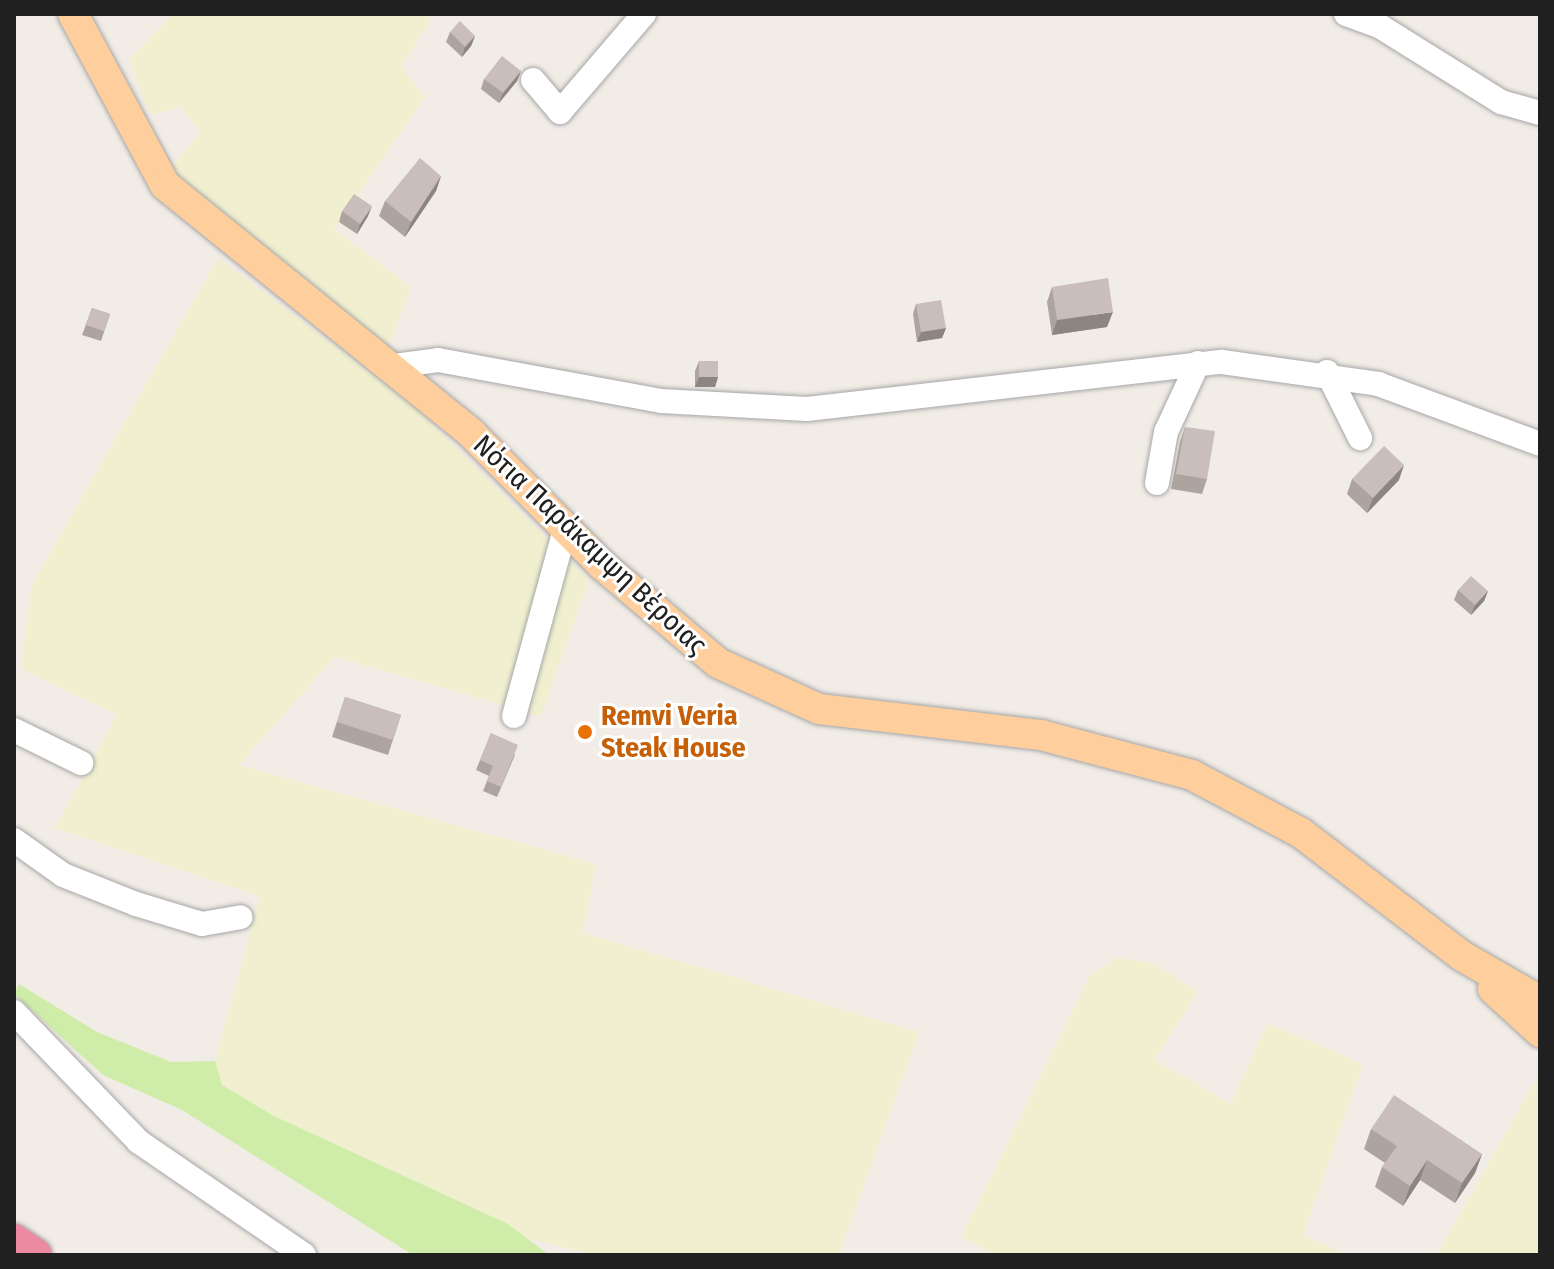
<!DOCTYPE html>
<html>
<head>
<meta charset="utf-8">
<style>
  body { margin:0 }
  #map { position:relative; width:1554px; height:1269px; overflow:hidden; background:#f1ece6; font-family:"Fira Sans Condensed",sans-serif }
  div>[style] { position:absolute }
  .farmland>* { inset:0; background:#f0f0d0 }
  .grass>* { inset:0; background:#cfeda9 }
  .roads { filter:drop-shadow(0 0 2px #a7a7a7) drop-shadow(0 0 2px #a7a7a7) }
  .minor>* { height:24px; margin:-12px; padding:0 12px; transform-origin:12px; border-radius:12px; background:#fff }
  .major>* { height:30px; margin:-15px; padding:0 15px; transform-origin:15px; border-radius:15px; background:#ffce9d }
  .highway>* { height:34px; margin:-17px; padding:0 17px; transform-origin:17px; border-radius:17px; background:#ec8aa2 }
  .wall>* { inset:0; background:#ada39f }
  .shaded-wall>* { inset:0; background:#8d8582 }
  .building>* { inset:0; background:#c9beb9 }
  .dots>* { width:22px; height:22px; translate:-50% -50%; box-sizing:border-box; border:4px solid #fff; border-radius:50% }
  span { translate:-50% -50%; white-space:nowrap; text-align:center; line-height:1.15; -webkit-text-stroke:6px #fff; paint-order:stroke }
  .street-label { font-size:28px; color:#202020 }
  .food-label { font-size:28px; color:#c56008; font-weight:700 }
  .left { translate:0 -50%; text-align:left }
  .frame { position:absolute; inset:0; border:16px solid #202020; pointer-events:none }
</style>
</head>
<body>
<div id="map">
  <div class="farmland">
    <div style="clip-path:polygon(173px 14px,424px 14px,431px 20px,401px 66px,425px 97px,334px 229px,411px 287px,391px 341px,378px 347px,168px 173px,200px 132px,181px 107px,150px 115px,129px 60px)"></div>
    <div style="clip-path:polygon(218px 258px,412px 404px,589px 580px,541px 716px,335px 657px,239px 765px,596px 864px,583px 933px,919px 1032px,839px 1255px,595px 1255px,516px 1236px,508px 1224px,274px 1116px,222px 1085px,215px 1061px,260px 896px,55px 828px,117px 715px,21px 669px,31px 587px)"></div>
    <div style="clip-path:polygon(1117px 958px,1152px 963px,1198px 991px,1155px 1060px,1231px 1104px,1267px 1023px,1363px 1064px,1303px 1236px,1349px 1255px,996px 1255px,961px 1237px,1091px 974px)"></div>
    <div style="clip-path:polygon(1540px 1072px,1540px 1255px,1437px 1255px)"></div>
  </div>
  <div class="grass">
    <div style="clip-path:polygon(19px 984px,97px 1032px,171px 1062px,215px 1061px,222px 1085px,274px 1116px,508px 1224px,549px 1255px,413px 1255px,182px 1110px,103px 1075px,14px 994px)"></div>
  </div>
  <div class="roads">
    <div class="minor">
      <div style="left:1346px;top:14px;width:37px;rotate:20deg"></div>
      <div style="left:1381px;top:27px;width:142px;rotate:32deg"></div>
      <div style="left:1501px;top:102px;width:41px;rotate:15.8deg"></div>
      <div style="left:533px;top:80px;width:42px;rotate:49.8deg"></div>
      <div style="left:560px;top:112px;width:129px;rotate:-49.4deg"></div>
      <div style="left:387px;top:367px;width:51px;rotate:-7.8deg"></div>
      <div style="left:438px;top:360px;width:227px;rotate:10.4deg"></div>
      <div style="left:661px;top:401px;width:146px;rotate:3.1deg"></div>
      <div style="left:807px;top:409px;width:418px;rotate:-6.5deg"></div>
      <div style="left:1222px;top:362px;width:158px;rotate:8deg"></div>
      <div style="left:1378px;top:384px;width:173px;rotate:20.3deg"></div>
      <div style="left:1327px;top:372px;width:74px;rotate:63.4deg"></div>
      <div style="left:1157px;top:483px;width:52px;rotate:-80deg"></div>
      <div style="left:1166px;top:432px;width:76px;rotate:-65.1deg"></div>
      <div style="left:514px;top:716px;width:194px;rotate:-74.7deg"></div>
      <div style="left:14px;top:730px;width:75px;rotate:26.2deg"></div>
      <div style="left:14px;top:840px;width:60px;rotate:35.5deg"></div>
      <div style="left:63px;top:875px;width:79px;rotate:21.7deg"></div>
      <div style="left:136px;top:904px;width:69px;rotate:16.9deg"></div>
      <div style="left:202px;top:924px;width:39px;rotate:-10deg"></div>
      <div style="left:14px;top:1012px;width:180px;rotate:46.1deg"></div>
      <div style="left:139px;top:1142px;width:200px;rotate:34.4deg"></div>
    </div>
    <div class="major">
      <div style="left:73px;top:14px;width:194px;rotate:61.7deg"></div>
      <div style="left:165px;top:185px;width:394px;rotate:39deg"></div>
      <div style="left:471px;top:433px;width:186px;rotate:45.2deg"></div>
      <div style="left:602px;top:565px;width:152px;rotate:40.2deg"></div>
      <div style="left:718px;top:663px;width:111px;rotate:24.5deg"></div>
      <div style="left:819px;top:709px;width:224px;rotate:6.7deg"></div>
      <div style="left:1041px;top:735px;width:156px;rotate:14.8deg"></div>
      <div style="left:1192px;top:775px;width:123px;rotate:28deg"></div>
      <div style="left:1301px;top:833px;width:203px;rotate:37.4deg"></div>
      <div style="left:1462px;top:956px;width:90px;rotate:30deg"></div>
      <div style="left:1493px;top:989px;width:64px;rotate:42.5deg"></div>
    </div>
    <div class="highway">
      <div style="left:14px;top:1241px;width:25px;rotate:34deg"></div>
    </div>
  </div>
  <div class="wall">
    <div style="clip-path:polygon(450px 32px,475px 36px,471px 46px,462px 57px,446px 42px)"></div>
    <div style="clip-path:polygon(521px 71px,517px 81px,499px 103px,481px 89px,484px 79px)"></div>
    <div style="clip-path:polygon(441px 176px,436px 191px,405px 237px,379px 216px,385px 201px)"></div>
    <div style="clip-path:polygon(342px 211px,368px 216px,357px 234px,339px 222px)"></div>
    <div style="clip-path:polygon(1052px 287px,1107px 327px,1052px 335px,1047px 302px)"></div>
    <div style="clip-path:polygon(916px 304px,946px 328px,942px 338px,917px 342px,913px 314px)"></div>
    <div style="clip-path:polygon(92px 308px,110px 314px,101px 341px,82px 335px)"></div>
    <div style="clip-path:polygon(699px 361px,718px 377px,715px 387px,695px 387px,695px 371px)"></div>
    <div style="clip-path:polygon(1185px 427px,1207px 479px,1202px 494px,1171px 489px,1180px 442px)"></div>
    <div style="clip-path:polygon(1352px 479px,1399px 480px,1367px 513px,1347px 494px)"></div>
    <div style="clip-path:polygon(1458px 590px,1488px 591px,1484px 601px,1471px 615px,1454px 600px)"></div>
    <div style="clip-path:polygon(345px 697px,401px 715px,388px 755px,332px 737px)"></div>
    <div style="clip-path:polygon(491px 733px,515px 755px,497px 797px,483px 791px,489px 776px,476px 770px)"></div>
    <div style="clip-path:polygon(1371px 1129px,1482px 1154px,1475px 1173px,1455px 1203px,1420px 1180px,1403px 1206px,1375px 1187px,1382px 1167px,1385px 1163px,1364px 1149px)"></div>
  </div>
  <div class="shaded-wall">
    <div style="clip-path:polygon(475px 36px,471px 46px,462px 57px,465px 47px)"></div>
    <div style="clip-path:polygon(521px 71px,517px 81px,499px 103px,503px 93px)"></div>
    <div style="clip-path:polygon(441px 176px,436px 191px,405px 237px,411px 222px)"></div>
    <div style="clip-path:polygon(372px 206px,368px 216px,357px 234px,360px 224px)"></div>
    <div style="clip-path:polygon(1113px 312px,1107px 327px,1052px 335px,1057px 320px)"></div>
    <div style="clip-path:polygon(946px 328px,942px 338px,917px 342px,921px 332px)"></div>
    <div style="clip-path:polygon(699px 377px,718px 377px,715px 387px,695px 387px)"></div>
    <div style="clip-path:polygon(1404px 465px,1399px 480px,1367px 513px,1373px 498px)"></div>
    <div style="clip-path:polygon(1488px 591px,1484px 601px,1471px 615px,1475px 605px)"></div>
    <div style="clip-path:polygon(1482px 1154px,1475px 1173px,1455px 1203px,1462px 1183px)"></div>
    <div style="clip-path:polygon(1427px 1160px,1420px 1180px,1403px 1206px,1410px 1186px)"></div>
  </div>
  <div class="building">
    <div style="clip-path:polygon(460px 21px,475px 36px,465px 47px,450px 32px)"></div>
    <div style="clip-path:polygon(502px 56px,521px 71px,503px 93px,484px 79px)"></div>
    <div style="clip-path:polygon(420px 158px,441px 176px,411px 222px,385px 201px)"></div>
    <div style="clip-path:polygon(354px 194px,372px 206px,360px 224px,342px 211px)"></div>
    <div style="clip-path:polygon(1108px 278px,1113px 312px,1057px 320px,1052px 287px)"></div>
    <div style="clip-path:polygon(941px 300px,946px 328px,921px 332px,916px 304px)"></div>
    <div style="clip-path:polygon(92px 308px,110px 314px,104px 331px,86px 325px)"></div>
    <div style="clip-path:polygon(699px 361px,718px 361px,718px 377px,699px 377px)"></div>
    <div style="clip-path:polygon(1185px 427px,1215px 431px,1207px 479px,1176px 474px)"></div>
    <div style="clip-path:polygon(1384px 446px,1404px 465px,1373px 498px,1352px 479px)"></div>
    <div style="clip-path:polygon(1471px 576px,1488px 591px,1475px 605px,1458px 590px)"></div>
    <div style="clip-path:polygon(345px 697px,401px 715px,393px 740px,337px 722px)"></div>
    <div style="clip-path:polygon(491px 733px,518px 745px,501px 787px,487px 781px,493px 766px,480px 760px)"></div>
    <div style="clip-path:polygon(1394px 1095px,1482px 1154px,1462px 1183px,1427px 1160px,1410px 1186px,1382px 1167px,1397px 1146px,1371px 1129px)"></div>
  </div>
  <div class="dots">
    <div style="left:585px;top:732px;background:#e8710a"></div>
  </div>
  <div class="street-label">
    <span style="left:590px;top:545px;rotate:43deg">Νότια Παράκαμψη Βέροιας</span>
  </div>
  <div class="food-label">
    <span class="left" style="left:601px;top:732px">Remvi Veria<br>Steak House</span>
  </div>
  <div class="frame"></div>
</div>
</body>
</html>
